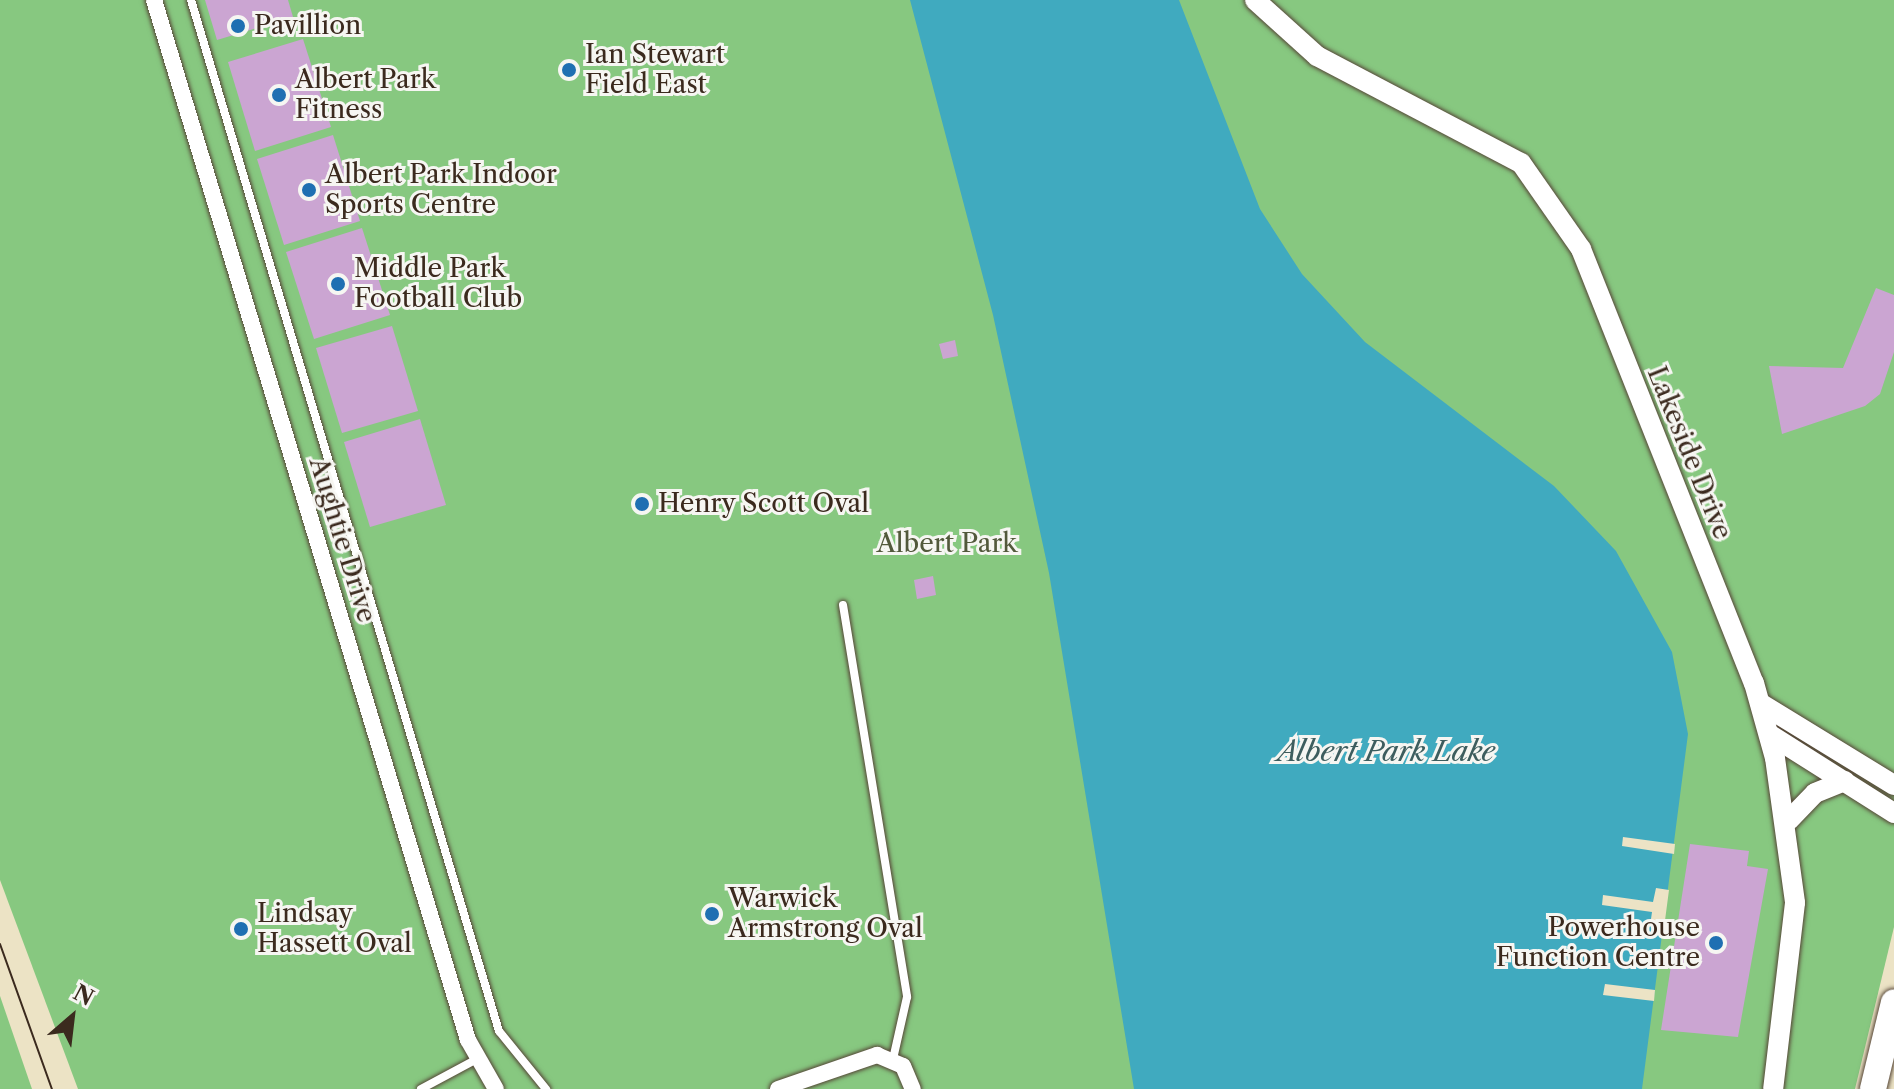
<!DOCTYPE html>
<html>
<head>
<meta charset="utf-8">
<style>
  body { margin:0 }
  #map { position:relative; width:1894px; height:1089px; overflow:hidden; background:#ece3c5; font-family:"Libre Caslon Text",serif }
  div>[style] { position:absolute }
  .green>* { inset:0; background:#87c880 }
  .water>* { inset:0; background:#40aabf }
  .pier>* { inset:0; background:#ece3c5 }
  .building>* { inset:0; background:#cba5d2 }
  .roads { filter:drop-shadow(0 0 2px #564637) drop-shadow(0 0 2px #564637) }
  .service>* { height:8px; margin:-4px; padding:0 4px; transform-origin:4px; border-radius:4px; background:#fff }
  .minor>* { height:16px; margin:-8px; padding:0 8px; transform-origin:8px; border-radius:8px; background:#fff }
  .tertiary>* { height:20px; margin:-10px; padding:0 10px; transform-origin:10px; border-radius:10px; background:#fff }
  .trunk>* { height:26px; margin:-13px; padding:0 13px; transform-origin:13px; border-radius:13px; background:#fff }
  .tram>* { height:2px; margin:-1px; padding:0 1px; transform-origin:1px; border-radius:1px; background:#3b2a1e }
  .dots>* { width:22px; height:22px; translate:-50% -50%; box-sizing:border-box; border:4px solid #f6f6f2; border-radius:50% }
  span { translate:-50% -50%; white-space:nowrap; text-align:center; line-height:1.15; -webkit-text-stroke:6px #f6f6f2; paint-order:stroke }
  .poi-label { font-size:26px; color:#3b2a1e }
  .left { translate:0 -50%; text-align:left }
  .right { translate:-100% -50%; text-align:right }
  .street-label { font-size:26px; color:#3b2a1e }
  .park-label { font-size:26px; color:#52593b }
  .water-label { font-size:28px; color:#3d5d5e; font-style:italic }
  .north { position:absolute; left:32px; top:977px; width:80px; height:80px; -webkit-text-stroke:6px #f6f6f2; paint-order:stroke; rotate:28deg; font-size:22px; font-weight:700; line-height:32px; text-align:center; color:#3b2a1e }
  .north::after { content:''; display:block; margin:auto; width:28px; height:36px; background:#3b2a1e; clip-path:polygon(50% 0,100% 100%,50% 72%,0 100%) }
</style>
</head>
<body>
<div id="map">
  <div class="green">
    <div style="clip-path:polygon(0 0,1894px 0,1894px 927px,1855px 1089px,78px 1089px,0 880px)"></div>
    <div style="clip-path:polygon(0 996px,32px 1089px,0 1089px)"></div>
  </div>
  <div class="water">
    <div style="clip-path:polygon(910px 0,1179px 0,1260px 209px,1302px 274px,1365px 342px,1554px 486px,1616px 551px,1672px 652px,1688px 734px,1642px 1089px,1134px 1089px,1049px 573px,993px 315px)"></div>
  </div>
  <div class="pier">
    <div style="clip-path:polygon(1623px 837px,1675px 844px,1674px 854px,1622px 846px)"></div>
    <div style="clip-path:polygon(1656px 888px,1669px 890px,1664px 928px,1650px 926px,1652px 912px,1602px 905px,1603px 895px,1653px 902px)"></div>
    <div style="clip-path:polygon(1605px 984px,1655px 990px,1654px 1001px,1603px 995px)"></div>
  </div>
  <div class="building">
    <div style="clip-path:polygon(205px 0,288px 0,293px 17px,217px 40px)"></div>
    <div style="clip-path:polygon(303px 39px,331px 127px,255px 151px,228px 62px)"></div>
    <div style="clip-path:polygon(333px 135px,360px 221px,284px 245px,257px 159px)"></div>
    <div style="clip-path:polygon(362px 228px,390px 315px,314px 339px,286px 252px)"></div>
    <div style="clip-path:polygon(1876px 288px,1894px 295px,1894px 352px,1880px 394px,1865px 406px,1782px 434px,1769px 366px,1843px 368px)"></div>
    <div style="clip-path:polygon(392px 326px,418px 411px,342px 433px,316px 348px)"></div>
    <div style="clip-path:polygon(955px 340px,958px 356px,943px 359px,939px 344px)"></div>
    <div style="clip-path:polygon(420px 419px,446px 505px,370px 527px,344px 442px)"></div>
    <div style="clip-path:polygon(933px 576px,936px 595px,917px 599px,914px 580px)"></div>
    <div style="clip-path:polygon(1690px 844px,1749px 851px,1747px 866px,1768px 869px,1738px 1037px,1661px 1030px)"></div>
  </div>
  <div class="roads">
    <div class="service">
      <div style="left:191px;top:0;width:1076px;rotate:73.37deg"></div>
      <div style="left:499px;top:1031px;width:75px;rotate:51deg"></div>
      <div style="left:843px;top:605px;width:397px;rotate:80.7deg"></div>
      <div style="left:907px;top:997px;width:64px;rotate:102.7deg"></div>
      <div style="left:421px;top:1089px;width:64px;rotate:-28.2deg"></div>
    </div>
    <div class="minor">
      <div style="left:154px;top:0;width:1086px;rotate:73.2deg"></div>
      <div style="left:468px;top:1040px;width:56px;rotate:60.3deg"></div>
      <div style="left:778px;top:1089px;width:105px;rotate:-19deg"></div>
      <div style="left:877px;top:1055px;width:28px;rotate:23deg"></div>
      <div style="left:903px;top:1066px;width:25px;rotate:67deg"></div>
    </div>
    <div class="tertiary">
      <div style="left:1255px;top:0;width:84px;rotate:42.1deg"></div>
      <div style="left:1317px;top:56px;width:230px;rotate:27.7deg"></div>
      <div style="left:1521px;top:163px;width:105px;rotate:55.1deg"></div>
      <div style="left:1581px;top:249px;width:467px;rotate:68.3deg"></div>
      <div style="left:1754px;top:683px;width:78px;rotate:74.4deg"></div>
      <div style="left:1775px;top:758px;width:146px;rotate:82.1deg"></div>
      <div style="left:1795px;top:903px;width:187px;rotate:96.7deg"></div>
      <div style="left:1760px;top:703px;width:157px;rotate:31.5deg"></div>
      <div style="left:1769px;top:734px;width:148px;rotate:32.3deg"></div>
      <div style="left:1789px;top:820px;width:37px;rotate:-46deg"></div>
      <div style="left:1815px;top:793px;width:32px;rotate:-22deg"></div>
    </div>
    <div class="trunk">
      <div style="left:1873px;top:1089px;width:89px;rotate:-76.4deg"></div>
    </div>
  </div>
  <div class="tram">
    <div style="left:0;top:944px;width:154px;rotate:70.3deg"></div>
  </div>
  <div class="dots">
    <div style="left:238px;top:26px;background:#1f6fb2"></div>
    <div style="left:569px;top:70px;background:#1f6fb2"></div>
    <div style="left:279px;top:95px;background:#1f6fb2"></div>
    <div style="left:309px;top:190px;background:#1f6fb2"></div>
    <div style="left:338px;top:284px;background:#1f6fb2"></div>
    <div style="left:642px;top:504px;background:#1f6fb2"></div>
    <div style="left:712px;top:914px;background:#1f6fb2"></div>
    <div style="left:241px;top:929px;background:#1f6fb2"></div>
    <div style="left:1716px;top:943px;background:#1f6fb2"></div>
  </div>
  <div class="poi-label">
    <span class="left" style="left:254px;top:26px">Pavillion</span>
    <span class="left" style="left:585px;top:70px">Ian Stewart<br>Field East</span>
    <span class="left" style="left:295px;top:95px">Albert Park<br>Fitness</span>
    <span class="left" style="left:325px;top:190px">Albert Park Indoor<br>Sports Centre</span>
    <span class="left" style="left:354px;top:284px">Middle Park<br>Football Club</span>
    <span class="left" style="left:658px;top:504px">Henry Scott Oval</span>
    <span class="left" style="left:728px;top:914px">Warwick<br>Armstrong Oval</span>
    <span class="left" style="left:257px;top:929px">Lindsay<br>Hassett Oval</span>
    <span class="right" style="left:1700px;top:943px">Powerhouse<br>Function Centre</span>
  </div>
  <div class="street-label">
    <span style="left:1689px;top:453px;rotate:68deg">Lakeside Drive</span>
    <span style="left:342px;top:540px;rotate:73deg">Aughtie Drive</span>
  </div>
  <div class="park-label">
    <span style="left:947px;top:544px">Albert Park</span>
  </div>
  <div class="water-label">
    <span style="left:1386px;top:751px">Albert Park Lake</span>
  </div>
  <div class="north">N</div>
</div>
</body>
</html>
